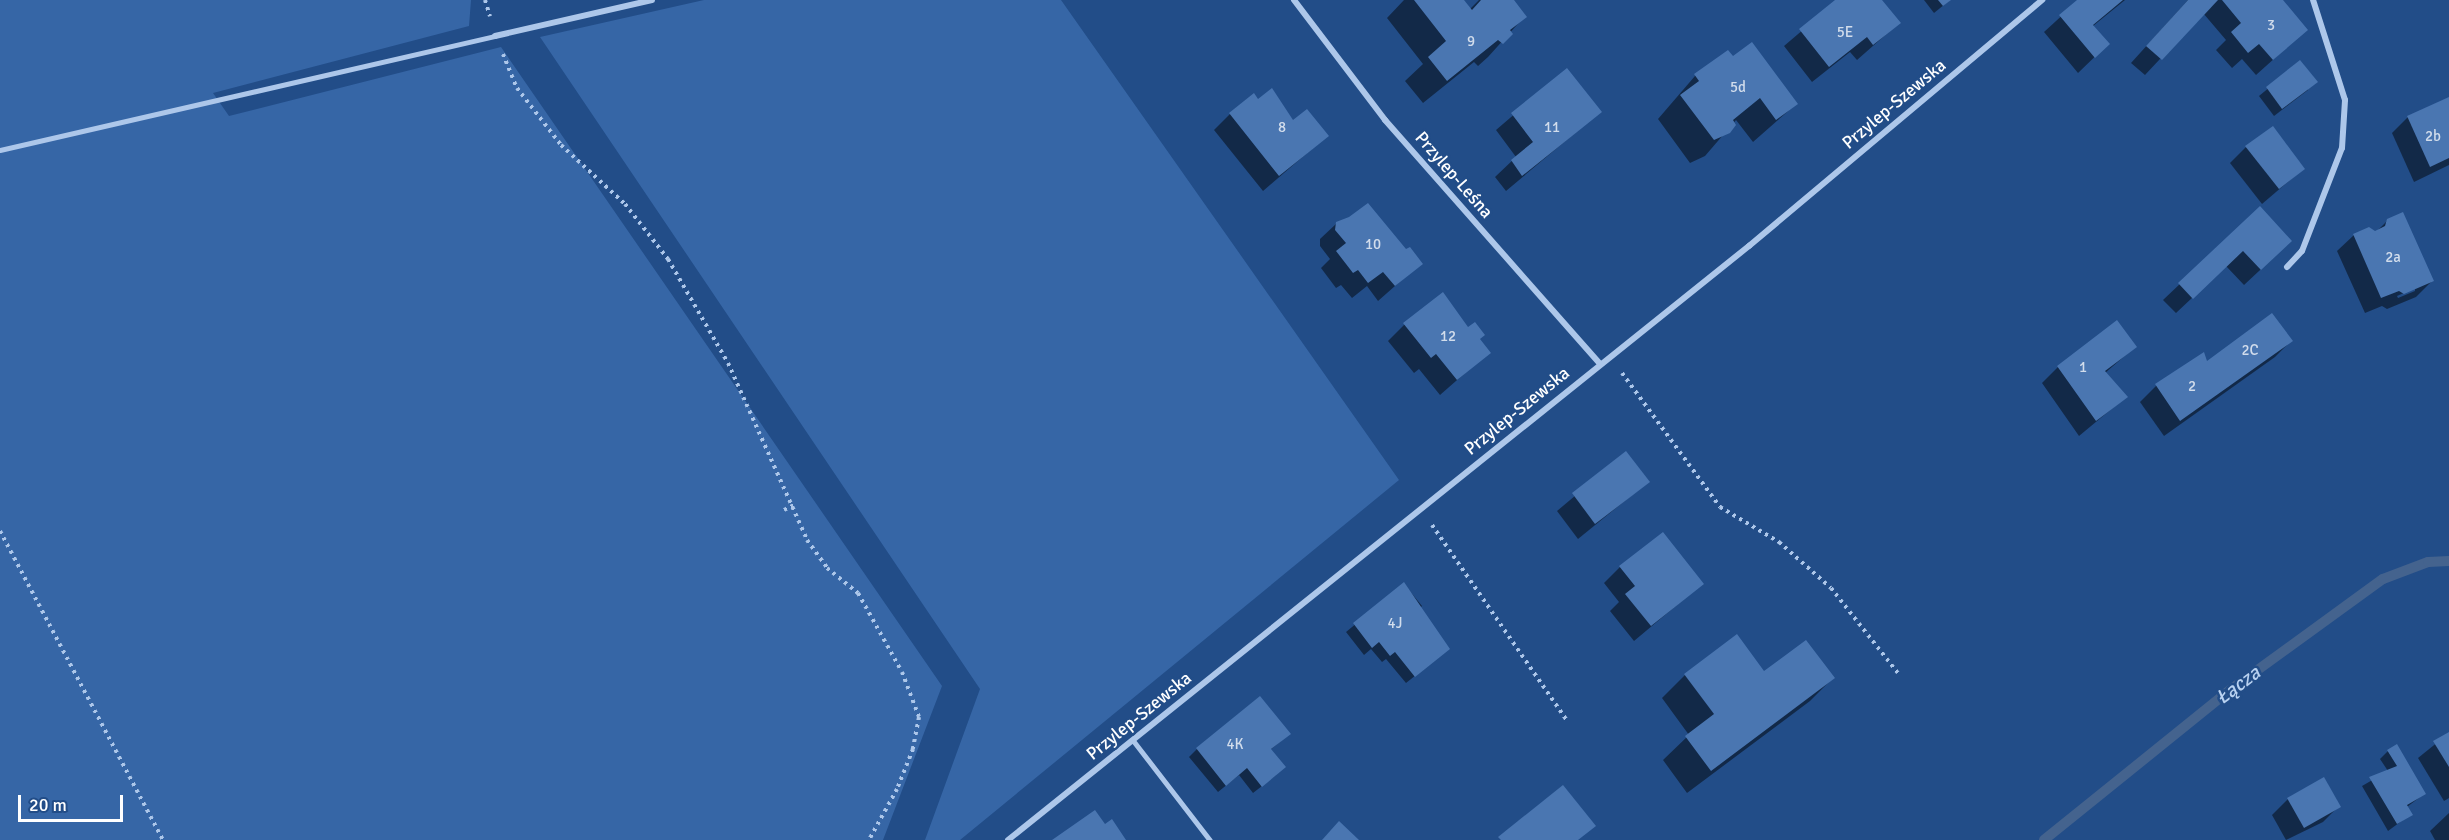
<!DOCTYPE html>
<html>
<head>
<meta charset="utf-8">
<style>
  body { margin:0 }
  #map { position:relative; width:2449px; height:840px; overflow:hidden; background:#224d88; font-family:Signika,sans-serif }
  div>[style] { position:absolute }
  .green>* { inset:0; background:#3666a6 }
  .shadow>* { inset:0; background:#0007 }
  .stream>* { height:10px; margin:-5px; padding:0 5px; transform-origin:5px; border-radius:5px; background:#44638e }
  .building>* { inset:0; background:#4a76b1 }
  .path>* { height:4px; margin-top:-2px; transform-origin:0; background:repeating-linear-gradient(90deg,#adc7ea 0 3px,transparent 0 7.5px) }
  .lane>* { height:4.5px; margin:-2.25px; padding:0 2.25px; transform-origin:2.25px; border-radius:2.25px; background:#adc7ea }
  .street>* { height:6px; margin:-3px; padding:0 3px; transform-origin:3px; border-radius:3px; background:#adc7ea }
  span { translate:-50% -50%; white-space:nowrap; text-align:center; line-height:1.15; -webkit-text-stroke:5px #224d88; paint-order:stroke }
  .number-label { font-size:15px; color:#d2ddec }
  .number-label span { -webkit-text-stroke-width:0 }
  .street-label { font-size:18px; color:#fff }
  .water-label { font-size:20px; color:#b9d2f1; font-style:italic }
  .scale { position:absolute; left:18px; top:795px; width:105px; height:27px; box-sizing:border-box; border:3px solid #fff; border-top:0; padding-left:8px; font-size:18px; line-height:21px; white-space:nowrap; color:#fff; -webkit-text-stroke:4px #224d88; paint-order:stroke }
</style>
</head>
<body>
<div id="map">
  <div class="green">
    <div style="clip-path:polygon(0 0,471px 0,469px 26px,213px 93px,229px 116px,501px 47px,942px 686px,883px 840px,0 840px)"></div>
    <div style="clip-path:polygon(704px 0,1061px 0,1399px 480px,960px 840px,925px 840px,980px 689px,540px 37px)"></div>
  </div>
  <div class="shadow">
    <div style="clip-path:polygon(1404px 0,1463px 0,1470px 9px,1479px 0,1512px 0,1525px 16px,1488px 57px,1478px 66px,1474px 62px,1423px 103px,1405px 81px,1423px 64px,1387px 18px)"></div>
    <div style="clip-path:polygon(1838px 0,1881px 0,1899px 23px,1857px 60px,1850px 52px,1812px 82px,1784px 46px)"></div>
    <div style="clip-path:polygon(1924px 0,1950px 0,1934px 13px)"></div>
    <div style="clip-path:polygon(2079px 0,2125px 0,2093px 26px,2108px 44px,2078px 73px,2044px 32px)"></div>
    <div style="clip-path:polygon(2188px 0,2281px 0,2306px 30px,2256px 75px,2242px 59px,2232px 68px,2216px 50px,2226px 40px,2203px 13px,2145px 75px,2131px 63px)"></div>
    <div style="clip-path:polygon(1732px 58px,1796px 104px,1753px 142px,1736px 120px,1705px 156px,1690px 163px,1658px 119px,1695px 76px)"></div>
    <div style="clip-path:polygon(2300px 62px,2308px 90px,2274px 116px,2259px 96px)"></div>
    <div style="clip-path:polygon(1566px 70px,1600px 112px,1506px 191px,1495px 177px,1516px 157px,1496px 130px)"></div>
    <div style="clip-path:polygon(2449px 98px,2449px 165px,2414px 182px,2392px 133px,2408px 117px)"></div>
    <div style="clip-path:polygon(1258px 101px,1293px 122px,1327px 136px,1263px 191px,1214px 130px,1230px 114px)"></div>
    <div style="clip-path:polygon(2246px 147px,2303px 169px,2262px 204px,2230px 163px)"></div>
    <div style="clip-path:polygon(2259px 209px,2274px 257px,2244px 285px,2226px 266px,2176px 313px,2163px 300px)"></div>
    <div style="clip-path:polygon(evenodd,2388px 220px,2432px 281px,2416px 297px,2387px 309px,2382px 306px,2365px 313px,2337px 251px,2354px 235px,2369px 228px,2375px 233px,2388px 220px,2415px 288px,2415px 291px,2398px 298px,2397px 296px,2415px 288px)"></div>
    <div style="clip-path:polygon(1337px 223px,1421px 263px,1378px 301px,1367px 286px,1352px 298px,1341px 285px,1336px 288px,1321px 268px,1330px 259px,1320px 246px,1320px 239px)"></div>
    <div style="clip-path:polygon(1404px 325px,1467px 329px,1489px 352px,1440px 395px,1419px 369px,1414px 373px,1388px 341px)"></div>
    <div style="clip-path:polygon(2291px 341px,2275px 357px,2164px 436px,2140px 402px,2156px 386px,2207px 363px)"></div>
    <div style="clip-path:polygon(2135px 347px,2105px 373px,2126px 397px,2079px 436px,2042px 383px,2058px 367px)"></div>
    <div style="clip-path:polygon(1626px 453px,1648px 482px,1578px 539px,1557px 511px)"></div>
    <div style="clip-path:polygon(1620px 567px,1702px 584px,1634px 641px,1610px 611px,1619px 602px,1604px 583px)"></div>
    <div style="clip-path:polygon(1404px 584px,1422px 606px,1418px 610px,1440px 656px,1406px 683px,1386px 659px,1382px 662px,1371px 649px,1364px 655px,1346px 632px)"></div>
    <div style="clip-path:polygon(1764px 673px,1833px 678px,1810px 701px,1687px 793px,1663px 760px,1689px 735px,1662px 698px,1685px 675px)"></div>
    <div style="clip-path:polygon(2449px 733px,2449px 798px,2444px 801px,2418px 758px)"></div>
    <div style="clip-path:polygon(1281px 741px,1270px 750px,1276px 775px,1253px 793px,1239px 775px,1218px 792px,1189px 757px,1197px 749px)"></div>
    <div style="clip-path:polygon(2388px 751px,2424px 794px,2407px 807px,2411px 814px,2388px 831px,2362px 786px,2388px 771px,2380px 759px)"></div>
    <div style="clip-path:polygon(2288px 799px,2339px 806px,2323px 822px,2286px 840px,2272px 815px)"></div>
    <div style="clip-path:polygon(2449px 813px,2449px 840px,2435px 840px,2430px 831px)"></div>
  </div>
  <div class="stream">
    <div style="left:2044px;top:840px;width:239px;rotate:-38.9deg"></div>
    <div style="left:2230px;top:690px;width:189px;rotate:-36deg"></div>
    <div style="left:2383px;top:579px;width:48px;rotate:-20.7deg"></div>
    <div style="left:2428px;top:562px;width:21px;rotate:-3deg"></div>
  </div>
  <div class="building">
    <div style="clip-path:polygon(1414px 0,1464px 0,1472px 10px,1481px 0,1514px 0,1527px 17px,1510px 30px,1513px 34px,1503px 44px,1498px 40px,1447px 81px,1428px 57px,1446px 41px)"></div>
    <div style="clip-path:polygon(1835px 0,1882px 0,1901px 23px,1873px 45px,1867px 37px,1829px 67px,1799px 29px)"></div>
    <div style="clip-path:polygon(1938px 0,1951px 0,1943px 6px)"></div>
    <div style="clip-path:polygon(2077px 0,2123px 0,2093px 25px,2110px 44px,2095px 58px,2059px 15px)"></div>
    <div style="clip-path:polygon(2188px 0,2218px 0,2162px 60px,2146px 46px)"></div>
    <div style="clip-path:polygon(2222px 0,2283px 0,2308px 30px,2273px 60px,2259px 44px,2248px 53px,2231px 32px,2241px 23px)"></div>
    <div style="clip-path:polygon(1752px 42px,1798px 104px,1776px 120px,1760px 98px,1733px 120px,1736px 125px,1730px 133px,1714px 140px,1680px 95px,1699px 81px,1694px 74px,1728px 50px,1733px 56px)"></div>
    <div style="clip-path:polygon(2300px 60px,2318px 82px,2282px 109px,2266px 87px)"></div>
    <div style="clip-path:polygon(1567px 68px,1602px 112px,1522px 176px,1511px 160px,1533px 142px,1511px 113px)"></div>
    <div style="clip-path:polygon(1272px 88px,1293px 120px,1307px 109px,1329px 136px,1279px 176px,1229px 113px,1254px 93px,1258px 99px)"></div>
    <div style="clip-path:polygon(2449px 97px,2449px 158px,2430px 167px,2407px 116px)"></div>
    <div style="clip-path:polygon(2273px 126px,2305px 169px,2279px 189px,2245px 146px)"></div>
    <div style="clip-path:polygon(1368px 203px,1406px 249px,1410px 247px,1423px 264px,1395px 286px,1383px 272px,1368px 283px,1358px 270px,1353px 273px,1336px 251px,1346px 243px,1335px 230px,1336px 222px,1349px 217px)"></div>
    <div style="clip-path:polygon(2260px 206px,2292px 241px,2261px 270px,2243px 251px,2193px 299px,2178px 283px)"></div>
    <div style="clip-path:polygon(2403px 212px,2434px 281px,2404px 294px,2399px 291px,2381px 298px,2353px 234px,2369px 227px,2375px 231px,2385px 226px,2387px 219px)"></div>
    <div style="clip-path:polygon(1443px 292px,1468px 327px,1475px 322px,1485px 335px,1480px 339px,1491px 353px,1457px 380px,1436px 354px,1431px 358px,1403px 323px)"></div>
    <div style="clip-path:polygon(2272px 313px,2293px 341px,2180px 421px,2155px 384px,2204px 352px,2207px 361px)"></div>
    <div style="clip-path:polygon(2117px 320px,2137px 347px,2105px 371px,2128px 397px,2096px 421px,2057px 366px)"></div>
    <div style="clip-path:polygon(1626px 451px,1650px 482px,1595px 524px,1572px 493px)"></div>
    <div style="clip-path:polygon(1663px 532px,1704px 584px,1651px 626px,1625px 594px,1635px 586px,1619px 566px)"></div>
    <div style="clip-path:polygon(1404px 582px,1450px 649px,1415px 677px,1395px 652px,1390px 656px,1379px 642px,1372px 648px,1353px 623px)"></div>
    <div style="clip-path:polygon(1737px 634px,1764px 671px,1806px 640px,1835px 678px,1711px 771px,1685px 736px,1714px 714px,1684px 674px)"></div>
    <div style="clip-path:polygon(1260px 696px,1291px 734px,1271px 749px,1286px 767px,1262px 787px,1247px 768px,1226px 786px,1196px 748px)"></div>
    <div style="clip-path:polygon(2449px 732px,2449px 767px,2433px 741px)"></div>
    <div style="clip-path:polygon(2397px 744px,2426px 794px,2407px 805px,2413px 815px,2397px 824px,2369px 777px,2397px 766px,2387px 750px)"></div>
    <div style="clip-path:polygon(2324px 777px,2341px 807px,2304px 828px,2287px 798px)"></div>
    <div style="clip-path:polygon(1563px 785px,1596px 826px,1578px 840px,1501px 840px,1498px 837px)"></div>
    <div style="clip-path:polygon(1095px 810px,1105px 824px,1112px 819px,1126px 840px,1052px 840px)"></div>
    <div style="clip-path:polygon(1339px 821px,1359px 840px,1322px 840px)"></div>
  </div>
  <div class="path">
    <div style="left:485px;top:0;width:17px;rotate:73deg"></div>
    <div style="left:503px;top:54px;width:37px;rotate:68deg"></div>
    <div style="left:517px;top:88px;width:72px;rotate:52.3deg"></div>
    <div style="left:561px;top:145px;width:87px;rotate:42.7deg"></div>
    <div style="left:625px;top:204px;width:70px;rotate:52deg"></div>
    <div style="left:668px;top:259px;width:120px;rotate:60deg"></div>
    <div style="left:728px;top:363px;width:194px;rotate:65.9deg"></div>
    <div style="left:807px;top:540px;width:34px;rotate:54deg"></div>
    <div style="left:827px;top:568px;width:40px;rotate:39deg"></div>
    <div style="left:858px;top:593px;width:90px;rotate:60.9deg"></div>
    <div style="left:902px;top:672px;width:48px;rotate:69.3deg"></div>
    <div style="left:919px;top:717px;width:33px;rotate:101deg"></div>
    <div style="left:913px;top:749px;width:43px;rotate:111.8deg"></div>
    <div style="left:897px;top:789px;width:58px;rotate:118.8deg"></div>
    <div style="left:1622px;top:373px;width:166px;rotate:53.8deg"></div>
    <div style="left:1720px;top:507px;width:69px;rotate:30.7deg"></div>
    <div style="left:1779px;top:542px;width:69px;rotate:41.5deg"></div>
    <div style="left:1831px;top:588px;width:108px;rotate:51.8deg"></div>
    <div style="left:784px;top:510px;width:11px;rotate:-27deg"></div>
    <div style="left:1432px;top:525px;width:239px;rotate:55.4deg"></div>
    <div style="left:0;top:531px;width:349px;rotate:62.2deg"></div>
  </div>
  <div class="lane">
    <div style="left:0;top:150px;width:508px;rotate:-12.97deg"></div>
    <div style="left:1133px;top:740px;width:126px;rotate:52.4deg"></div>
  </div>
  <div class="street">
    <div style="left:1294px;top:0;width:151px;rotate:52.8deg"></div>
    <div style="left:1385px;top:120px;width:324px;rotate:48.6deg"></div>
    <div style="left:495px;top:36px;width:161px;rotate:-12.9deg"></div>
    <div style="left:2287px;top:267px;width:22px;rotate:-47deg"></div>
    <div style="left:2302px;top:251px;width:110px;rotate:-68.8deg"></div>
    <div style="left:2342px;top:148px;width:48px;rotate:-86.4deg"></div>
    <div style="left:2345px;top:100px;width:105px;rotate:-107.7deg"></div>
    <div style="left:1008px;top:840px;width:950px;rotate:-38.72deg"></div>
    <div style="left:1749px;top:246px;width:383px;rotate:-40deg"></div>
  </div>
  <div class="number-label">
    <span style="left:2271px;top:26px">3</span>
    <span style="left:1845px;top:33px">5E</span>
    <span style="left:1471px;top:42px">9</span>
    <span style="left:1738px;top:88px">5d</span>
    <span style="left:1282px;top:128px">8</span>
    <span style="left:1552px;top:128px">11</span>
    <span style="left:2433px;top:137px">2b</span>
    <span style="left:1373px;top:245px">10</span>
    <span style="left:2393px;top:258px">2a</span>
    <span style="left:1448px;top:337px">12</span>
    <span style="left:2250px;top:351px">2C</span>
    <span style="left:2083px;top:368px">1</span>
    <span style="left:2192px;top:387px">2</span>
    <span style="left:1395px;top:624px">4J</span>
    <span style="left:1235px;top:745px">4K</span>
  </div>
  <div class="street-label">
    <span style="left:1894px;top:104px;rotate:-40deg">Przylep-Szewska</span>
    <span style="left:1454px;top:175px;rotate:49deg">Przylep-Leśna</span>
    <span style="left:1517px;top:411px;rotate:-39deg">Przylep-Szewska</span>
    <span style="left:1139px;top:716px;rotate:-39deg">Przylep-Szewska</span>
  </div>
  <div class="water-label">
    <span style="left:2238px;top:685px;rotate:-37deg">Łącza</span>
  </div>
  <div class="scale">20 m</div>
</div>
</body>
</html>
